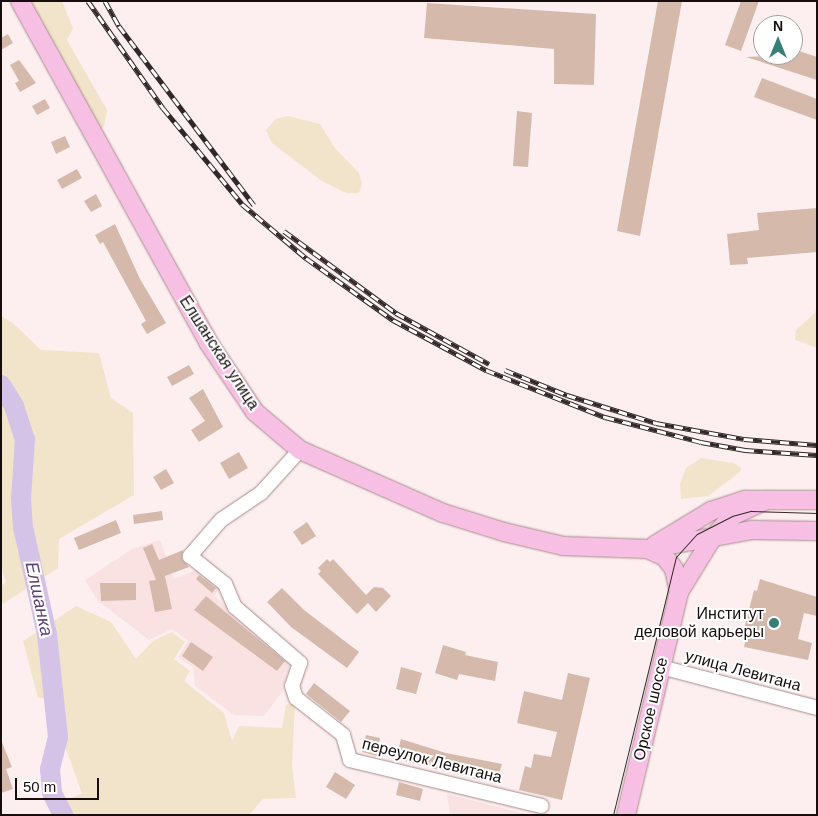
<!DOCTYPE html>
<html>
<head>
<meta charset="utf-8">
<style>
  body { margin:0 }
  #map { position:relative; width:818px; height:816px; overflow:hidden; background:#fdeff0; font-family:Helvetica,sans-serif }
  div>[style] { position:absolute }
  .built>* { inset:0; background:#fae1e2 }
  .green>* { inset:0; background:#f1e4cb }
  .river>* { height:20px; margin:-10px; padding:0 10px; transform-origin:10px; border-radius:10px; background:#d5c3e7 }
  .building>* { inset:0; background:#d5baac }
  .roads { filter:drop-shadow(0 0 1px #a88a8b) drop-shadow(0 0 1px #a88a8b) }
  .minor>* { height:14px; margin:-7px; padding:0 7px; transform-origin:7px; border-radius:7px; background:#fff }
  .major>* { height:18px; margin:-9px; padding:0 9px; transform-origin:9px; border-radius:9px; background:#f8bfe4 }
  .tram>* { height:1px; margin:-0.5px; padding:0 0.5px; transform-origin:0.5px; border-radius:0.5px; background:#332829 }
  .rail>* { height:5px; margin-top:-2.5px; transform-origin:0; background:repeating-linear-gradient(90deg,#fff 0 9px,#332829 0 18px); box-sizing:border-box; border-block:1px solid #332829 }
  .dots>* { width:14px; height:14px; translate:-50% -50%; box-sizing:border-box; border:2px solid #fff; border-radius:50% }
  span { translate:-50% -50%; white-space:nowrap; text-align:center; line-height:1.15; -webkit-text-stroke:4px #fff; paint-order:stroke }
  .street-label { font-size:16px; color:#170d0d }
  .poi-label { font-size:16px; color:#170d0d }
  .right { translate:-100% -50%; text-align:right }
  .water-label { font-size:18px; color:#5c4273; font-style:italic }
  .frame { position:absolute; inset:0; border:2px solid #170d0d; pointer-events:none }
  .north { position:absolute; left:753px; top:15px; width:50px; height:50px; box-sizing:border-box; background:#fff; border:1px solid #a29e9e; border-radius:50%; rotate:0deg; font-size:14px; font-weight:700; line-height:20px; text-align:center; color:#170d0d }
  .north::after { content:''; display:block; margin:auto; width:18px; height:22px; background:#377e76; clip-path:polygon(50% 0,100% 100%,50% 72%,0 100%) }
  .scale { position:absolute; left:15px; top:778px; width:84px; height:22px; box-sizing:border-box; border:2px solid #170d0d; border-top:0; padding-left:6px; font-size:15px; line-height:18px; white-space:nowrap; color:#170d0d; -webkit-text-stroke:4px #fff; paint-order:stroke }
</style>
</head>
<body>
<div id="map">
  <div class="built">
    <div style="clip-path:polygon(160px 540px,174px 579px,194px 571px,200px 565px,223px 585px,214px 596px,291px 661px,282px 692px,264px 716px,234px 715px,195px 686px,193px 667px,178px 657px,188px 641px,172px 629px,149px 640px,98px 601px,85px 580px,132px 549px)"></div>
    <div style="clip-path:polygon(447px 794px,530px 815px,450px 815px)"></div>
  </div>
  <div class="green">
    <div style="clip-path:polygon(26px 1px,62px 1px,73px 28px,67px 40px,107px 110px,104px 127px,96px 132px)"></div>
    <div style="clip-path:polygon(288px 116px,320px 124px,335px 148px,359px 173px,362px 184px,359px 193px,346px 193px,322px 181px,272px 143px,266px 130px,276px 119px)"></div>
    <div style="clip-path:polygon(817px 305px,817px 348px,795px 340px,796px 330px,815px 313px)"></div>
    <div style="clip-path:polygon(1px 316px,13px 323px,41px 350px,99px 353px,111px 398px,133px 413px,134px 495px,59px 539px,58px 568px,1px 605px,1px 586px,6px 582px,1px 567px)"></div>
    <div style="clip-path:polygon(701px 458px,734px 463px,741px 468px,740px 472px,708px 496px,681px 499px,680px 484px,686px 468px)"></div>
    <div style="clip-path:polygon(76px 606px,111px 622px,136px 659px,153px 641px,172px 632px,185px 642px,174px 659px,190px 671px,184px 681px,224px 713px,232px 741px,239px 726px,282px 728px,286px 705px,295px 703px,292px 766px,296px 798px,263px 799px,249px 815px,53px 815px,54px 803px,82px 794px,48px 698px,38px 698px,23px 641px)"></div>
  </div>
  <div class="river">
    <div style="left:1px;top:385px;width:25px;rotate:58deg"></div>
    <div style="left:14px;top:406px;width:35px;rotate:72deg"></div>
    <div style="left:25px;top:439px;width:60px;rotate:93.8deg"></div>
    <div style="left:21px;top:499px;width:28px;rotate:86deg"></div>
    <div style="left:23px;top:527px;width:110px;rotate:77.4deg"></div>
    <div style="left:47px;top:634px;width:104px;rotate:83.9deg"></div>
    <div style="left:58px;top:737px;width:33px;rotate:104deg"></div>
    <div style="left:50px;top:769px;width:24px;rotate:85deg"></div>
    <div style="left:52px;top:793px;width:25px;rotate:63deg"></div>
  </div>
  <div class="building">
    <div style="clip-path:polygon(658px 1px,682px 1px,640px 236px,617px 231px)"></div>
    <div style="clip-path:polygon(741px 1px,759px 1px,741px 51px,725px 45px)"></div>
    <div style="clip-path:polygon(427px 3px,596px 14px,594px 85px,554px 84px,554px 49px,424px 38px)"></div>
    <div style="clip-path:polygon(8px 34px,13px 43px,1px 50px,1px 38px)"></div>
    <div style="clip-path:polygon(793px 49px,817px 57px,817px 80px,746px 57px,793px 55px)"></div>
    <div style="clip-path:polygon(19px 60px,36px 83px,20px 92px,15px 83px,19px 81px,10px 65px)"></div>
    <div style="clip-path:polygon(762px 78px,817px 99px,817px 120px,754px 97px)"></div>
    <div style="clip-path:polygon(45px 99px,50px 108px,37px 115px,32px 106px)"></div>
    <div style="clip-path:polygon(517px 111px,532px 113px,528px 167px,513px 166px)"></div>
    <div style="clip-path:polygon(65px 136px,70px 147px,56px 154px,51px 142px)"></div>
    <div style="clip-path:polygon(77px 169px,82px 178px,62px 189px,57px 180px)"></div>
    <div style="clip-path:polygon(96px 194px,102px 206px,91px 212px,84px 201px)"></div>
    <div style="clip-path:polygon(817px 208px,817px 252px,747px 258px,748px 264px,730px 265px,727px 234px,759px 230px,757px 213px)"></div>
    <div style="clip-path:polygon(115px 224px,140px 279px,166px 323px,147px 334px,141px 324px,146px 321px,103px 242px,100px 244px,95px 235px)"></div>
    <div style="clip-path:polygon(189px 365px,194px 374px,172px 386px,167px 377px)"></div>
    <div style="clip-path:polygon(203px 389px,223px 427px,199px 442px,191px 430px,205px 421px,189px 398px)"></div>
    <div style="clip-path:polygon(239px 452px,248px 468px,229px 479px,220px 463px)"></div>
    <div style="clip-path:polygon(166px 469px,174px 483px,161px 490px,153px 477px)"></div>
    <div style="clip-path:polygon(162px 511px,163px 520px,134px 524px,133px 515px)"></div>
    <div style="clip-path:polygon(116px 520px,121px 533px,79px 550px,74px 538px)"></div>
    <div style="clip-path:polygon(307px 522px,316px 536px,302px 545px,293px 532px)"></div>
    <div style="clip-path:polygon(152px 544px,159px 560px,183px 550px,182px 559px,189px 567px,165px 576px,172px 609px,155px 612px,149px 581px,156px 580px,143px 548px)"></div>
    <div style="clip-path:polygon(327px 559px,330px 562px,333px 559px,366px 595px,374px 587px,383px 588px,391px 596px,376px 612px,368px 603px,357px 614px,318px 574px,321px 571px,318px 568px)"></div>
    <div style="clip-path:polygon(199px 575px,216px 588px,212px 593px,196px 579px)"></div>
    <div style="clip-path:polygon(760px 579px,817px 597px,817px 616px,804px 613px,798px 639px,812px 643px,808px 660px,744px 647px,748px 630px,744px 629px,754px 590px,757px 591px)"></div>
    <div style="clip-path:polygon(100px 583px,136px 583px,136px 600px,101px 601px)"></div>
    <div style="clip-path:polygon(282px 588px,304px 610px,359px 652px,347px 668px,291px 627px,267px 602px)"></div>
    <div style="clip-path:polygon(206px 596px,285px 661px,277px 671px,194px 610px)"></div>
    <div style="clip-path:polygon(191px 642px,213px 657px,203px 671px,182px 656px)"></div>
    <div style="clip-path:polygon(443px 645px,466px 652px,465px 655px,498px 662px,495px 681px,459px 674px,457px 680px,435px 673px)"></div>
    <div style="clip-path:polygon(401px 667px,422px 673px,416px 694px,396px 689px)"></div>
    <div style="clip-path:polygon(568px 673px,590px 678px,562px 800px,519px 790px,525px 766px,531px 768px,534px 754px,551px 757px,557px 732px,517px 723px,524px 691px,562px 700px)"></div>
    <div style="clip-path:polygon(314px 683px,350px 711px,341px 722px,306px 694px)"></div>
    <div style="clip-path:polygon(366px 735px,380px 738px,377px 756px,362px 752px)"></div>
    <div style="clip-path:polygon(401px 739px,446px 753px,502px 764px,496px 784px,396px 759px)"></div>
    <div style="clip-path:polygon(1px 740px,12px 767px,6px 769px,13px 789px,1px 793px)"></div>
    <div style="clip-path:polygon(335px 772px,355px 785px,346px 799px,326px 787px)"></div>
    <div style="clip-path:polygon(399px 782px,423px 789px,420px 801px,396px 795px)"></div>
  </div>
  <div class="roads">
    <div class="minor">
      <div style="left:300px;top:450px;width:58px;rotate:132.2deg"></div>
      <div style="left:261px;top:493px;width:48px;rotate:146deg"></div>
      <div style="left:221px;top:520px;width:48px;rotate:130.7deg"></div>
      <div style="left:190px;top:556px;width:45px;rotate:38.7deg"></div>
      <div style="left:225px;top:584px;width:25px;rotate:67deg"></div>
      <div style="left:235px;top:607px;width:86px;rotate:40.7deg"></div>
      <div style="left:300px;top:663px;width:24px;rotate:109deg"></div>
      <div style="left:292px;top:686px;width:13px;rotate:72deg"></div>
      <div style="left:296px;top:698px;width:60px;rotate:38.2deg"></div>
      <div style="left:343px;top:735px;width:26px;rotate:74deg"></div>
      <div style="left:350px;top:760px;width:197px;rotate:13.5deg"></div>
      <div style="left:661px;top:667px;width:161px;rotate:14.7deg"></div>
    </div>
    <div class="major">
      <div style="left:20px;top:1px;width:389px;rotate:61.1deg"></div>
      <div style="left:208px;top:342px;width:84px;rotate:56.1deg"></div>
      <div style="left:255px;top:412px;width:59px;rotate:40.2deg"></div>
      <div style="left:300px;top:450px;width:156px;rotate:23.8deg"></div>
      <div style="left:443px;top:513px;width:64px;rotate:17.3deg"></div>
      <div style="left:504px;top:532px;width:61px;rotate:13.3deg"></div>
      <div style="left:563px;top:546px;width:85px;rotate:2deg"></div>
      <div style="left:648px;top:549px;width:106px;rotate:-10.4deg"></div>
      <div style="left:752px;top:530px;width:65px;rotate:0.9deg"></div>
      <div style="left:655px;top:545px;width:66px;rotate:-31.3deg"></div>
      <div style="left:711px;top:511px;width:36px;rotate:-18deg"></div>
      <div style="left:745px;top:500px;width:72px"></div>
      <div style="left:648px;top:549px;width:19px;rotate:25deg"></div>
      <div style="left:665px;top:557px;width:15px;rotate:53deg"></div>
      <div style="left:674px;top:569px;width:24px;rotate:78deg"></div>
      <div style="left:626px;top:815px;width:229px;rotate:-76.6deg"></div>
      <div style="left:679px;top:592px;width:61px;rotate:-58.4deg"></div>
      <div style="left:711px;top:540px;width:32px;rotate:-49deg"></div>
      <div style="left:732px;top:516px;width:38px;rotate:-25deg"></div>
    </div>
  </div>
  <div class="tram">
    <div style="left:613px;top:815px;width:266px;rotate:-76.3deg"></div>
    <div style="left:676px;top:557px;width:31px;rotate:-48deg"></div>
    <div style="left:697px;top:534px;width:39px;rotate:-27deg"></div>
    <div style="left:732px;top:516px;width:20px;rotate:-15deg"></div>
    <div style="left:751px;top:511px;width:66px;rotate:1.7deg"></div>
  </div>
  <div class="rail">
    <div style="left:88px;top:1px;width:131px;rotate:55deg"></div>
    <div style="left:163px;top:108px;width:124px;rotate:50.5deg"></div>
    <div style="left:242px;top:204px;width:84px;rotate:40.2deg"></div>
    <div style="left:306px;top:258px;width:107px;rotate:35.5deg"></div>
    <div style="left:393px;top:320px;width:106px;rotate:28.3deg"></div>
    <div style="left:486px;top:370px;width:128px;rotate:21.6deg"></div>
    <div style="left:605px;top:417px;width:99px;rotate:14.6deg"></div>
    <div style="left:701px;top:442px;width:45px;rotate:10.3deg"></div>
    <div style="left:745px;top:450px;width:72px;rotate:4deg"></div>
    <div style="left:105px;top:1px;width:29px;rotate:61deg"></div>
    <div style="left:119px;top:26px;width:224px;rotate:53deg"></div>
    <div style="left:284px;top:231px;width:139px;rotate:36.2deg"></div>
    <div style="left:396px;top:313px;width:106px;rotate:28.7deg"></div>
    <div style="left:505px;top:370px;width:67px;rotate:22deg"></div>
    <div style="left:567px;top:395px;width:93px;rotate:17.5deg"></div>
    <div style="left:656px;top:423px;width:89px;rotate:10.3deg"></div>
    <div style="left:744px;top:439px;width:73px;rotate:4.7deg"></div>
  </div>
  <div class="dots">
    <div style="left:774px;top:623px;background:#377e76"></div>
  </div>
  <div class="street-label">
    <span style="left:219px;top:353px;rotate:57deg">Елшанская улица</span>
    <span style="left:743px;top:671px;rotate:15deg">улица Левитана</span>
    <span style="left:651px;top:709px;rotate:-77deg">Орское шоссе</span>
    <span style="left:432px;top:761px;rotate:14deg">переулок Левитана</span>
  </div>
  <div class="poi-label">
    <span class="right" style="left:764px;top:623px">Институт<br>деловой карьеры</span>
  </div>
  <div class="water-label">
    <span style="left:39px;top:599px;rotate:78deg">Елшанка</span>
  </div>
  <div class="frame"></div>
  <div class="north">N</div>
  <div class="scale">50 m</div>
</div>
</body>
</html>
